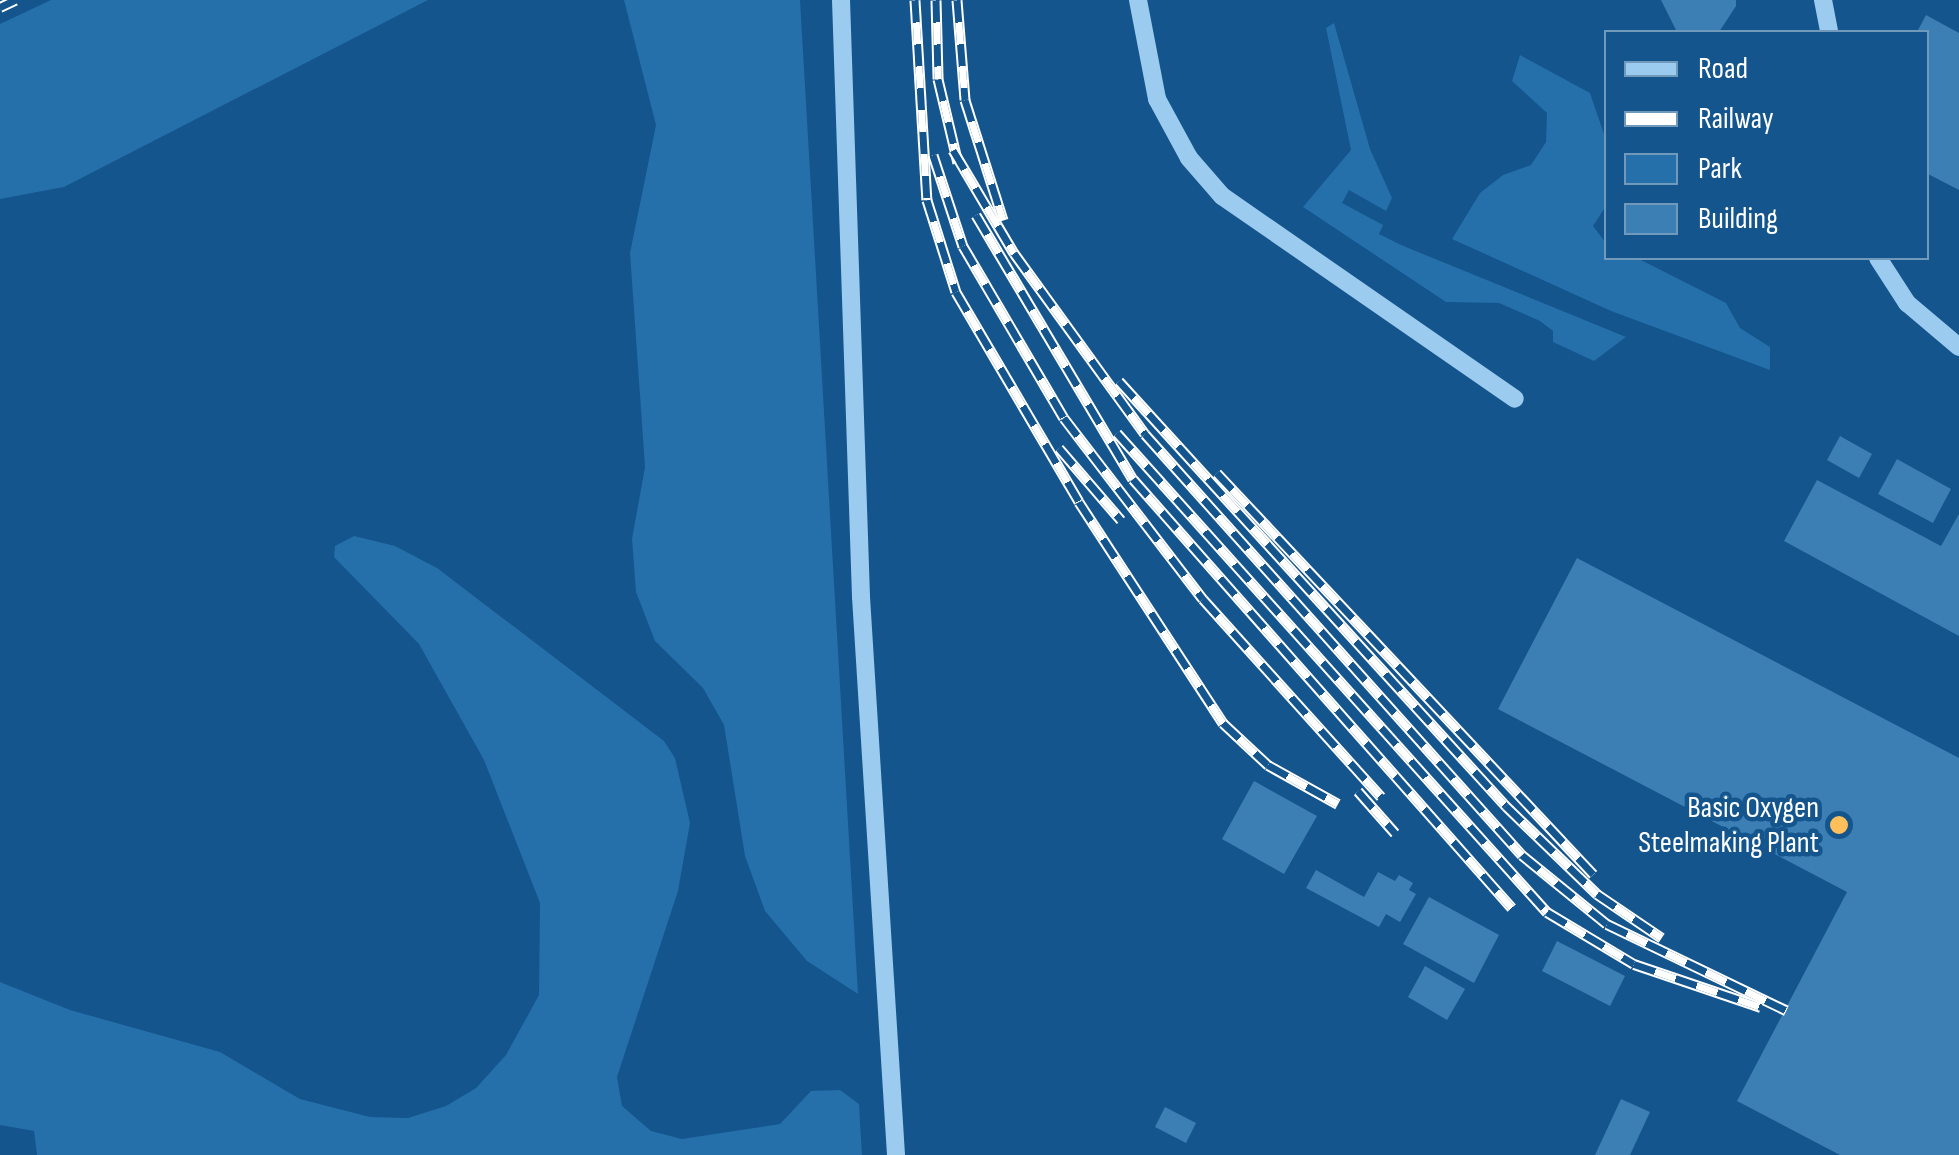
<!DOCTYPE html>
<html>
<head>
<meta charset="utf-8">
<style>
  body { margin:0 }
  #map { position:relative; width:1959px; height:1155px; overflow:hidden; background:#13558c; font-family:"Sofia Sans Condensed",sans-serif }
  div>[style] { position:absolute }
  .green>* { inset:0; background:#256fab }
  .building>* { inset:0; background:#3c7fb5 }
  .minor>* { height:18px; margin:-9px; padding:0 9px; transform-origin:9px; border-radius:9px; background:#9ccbf0 }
  .rail>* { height:11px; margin-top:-5.5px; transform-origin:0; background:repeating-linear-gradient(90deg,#13558c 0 22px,#fff 0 44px); box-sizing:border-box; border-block:2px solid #fff }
  .dots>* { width:28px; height:28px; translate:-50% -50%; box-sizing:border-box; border:5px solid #13558c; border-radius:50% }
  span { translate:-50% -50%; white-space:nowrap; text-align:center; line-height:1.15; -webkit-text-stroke:9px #13558c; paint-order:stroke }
  .poi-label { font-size:30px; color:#fff }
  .right { translate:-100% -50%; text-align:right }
  .legend { position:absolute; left:1604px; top:30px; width:325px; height:230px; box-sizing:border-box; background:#13558c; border:2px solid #7199ba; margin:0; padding:12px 18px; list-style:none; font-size:30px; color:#fff }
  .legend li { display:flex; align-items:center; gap:20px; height:50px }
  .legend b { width:50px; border:2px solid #7199ba }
</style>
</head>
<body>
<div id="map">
  <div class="green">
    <div style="clip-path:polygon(51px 0,428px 0,64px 187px,0 199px,0 24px)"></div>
    <div style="clip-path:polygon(624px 0,800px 0,858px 994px,807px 961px,765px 911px,745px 856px,724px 725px,703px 688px,655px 641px,636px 592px,632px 539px,645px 467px,630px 253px,656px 125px)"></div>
    <div style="clip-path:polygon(1334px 23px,1370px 149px,1392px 198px,1386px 211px,1349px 190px,1342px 203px,1383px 225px,1379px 234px,1401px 245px,1626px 337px,1594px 361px,1553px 342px,1553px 331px,1540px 321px,1499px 303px,1446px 302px,1303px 207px,1351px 150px,1326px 28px)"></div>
    <div style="clip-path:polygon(1520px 55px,1590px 93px,1606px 140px,1606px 206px,1593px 226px,1606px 243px,1606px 258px,1637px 258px,1726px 303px,1740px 328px,1770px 347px,1770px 370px,1611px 311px,1452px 239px,1480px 193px,1503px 175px,1531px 165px,1546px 142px,1547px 113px,1512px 81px)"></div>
    <div style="clip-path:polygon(354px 536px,395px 546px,437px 568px,664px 741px,675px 758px,690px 823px,678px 891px,617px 1077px,622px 1106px,651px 1131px,682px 1139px,780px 1124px,811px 1091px,840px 1090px,859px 1104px,862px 1155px,37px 1155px,34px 1131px,0 1125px,0 982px,70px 1010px,220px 1052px,300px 1099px,370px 1117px,408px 1118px,446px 1106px,476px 1088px,506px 1055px,539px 995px,540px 903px,484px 760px,419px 644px,334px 557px,335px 546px)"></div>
  </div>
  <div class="building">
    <div style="clip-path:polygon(1661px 0,1736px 0,1736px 6px,1719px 32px,1677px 32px)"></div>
    <div style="clip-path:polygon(1926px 15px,1959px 33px,1959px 190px,1926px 173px,1926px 32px,1917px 32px)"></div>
    <div style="clip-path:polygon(1840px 436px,1872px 454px,1859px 478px,1827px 460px)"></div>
    <div style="clip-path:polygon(1897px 459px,1951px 489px,1933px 523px,1878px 494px)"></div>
    <div style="clip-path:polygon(1817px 480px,1941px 546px,1959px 514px,1959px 636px,1784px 541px)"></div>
    <div style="clip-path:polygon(1577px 558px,1959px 758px,1959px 1155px,1840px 1155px,1737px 1101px,1847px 892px,1498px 709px)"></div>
    <div style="clip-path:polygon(1254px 781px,1317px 816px,1284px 874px,1222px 839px)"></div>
    <div style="clip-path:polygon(1316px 870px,1364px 897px,1378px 872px,1395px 881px,1399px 875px,1413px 883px,1409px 890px,1416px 894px,1400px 922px,1386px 914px,1379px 927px,1306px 888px)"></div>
    <div style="clip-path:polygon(1429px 897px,1499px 935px,1474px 983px,1403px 944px)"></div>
    <div style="clip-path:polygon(1557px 941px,1625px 976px,1610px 1006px,1542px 971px)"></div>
    <div style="clip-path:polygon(1425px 966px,1465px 989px,1447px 1020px,1408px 997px)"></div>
    <div style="clip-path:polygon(1621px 1099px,1650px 1112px,1630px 1155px,1595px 1155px)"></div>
    <div style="clip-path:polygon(1165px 1107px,1196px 1123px,1186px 1143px,1155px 1127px)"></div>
  </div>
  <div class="minor">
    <div style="left:841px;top:0;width:597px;rotate:88.08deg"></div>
    <div style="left:861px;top:597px;width:559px;rotate:86.41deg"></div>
    <div style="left:1138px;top:0;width:101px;rotate:79.1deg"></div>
    <div style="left:1157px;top:99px;width:67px;rotate:61.5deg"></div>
    <div style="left:1189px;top:158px;width:50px;rotate:49deg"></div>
    <div style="left:1222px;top:196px;width:356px;rotate:34.7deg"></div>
    <div style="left:1823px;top:0;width:33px;rotate:79deg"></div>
    <div style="left:1878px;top:258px;width:54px;rotate:57.2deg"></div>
    <div style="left:1907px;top:303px;width:68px;rotate:40.2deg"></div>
  </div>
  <div class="rail">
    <div style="left:915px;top:0;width:200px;rotate:86.6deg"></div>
    <div style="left:927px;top:200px;width:96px;rotate:72.5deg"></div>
    <div style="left:956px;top:292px;width:243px;rotate:59.6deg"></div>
    <div style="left:1079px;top:502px;width:264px;rotate:56.9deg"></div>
    <div style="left:1223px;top:723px;width:62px;rotate:43deg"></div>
    <div style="left:1268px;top:765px;width:80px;rotate:29.1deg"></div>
    <div style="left:936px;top:0;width:79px;rotate:88.5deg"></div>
    <div style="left:938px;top:79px;width:86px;rotate:76.6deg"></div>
    <div style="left:957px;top:0;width:100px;rotate:85.4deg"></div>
    <div style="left:965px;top:100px;width:126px;rotate:72.4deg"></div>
    <div style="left:0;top:7px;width:17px;rotate:-25deg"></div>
    <div style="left:953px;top:150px;width:120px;rotate:59.4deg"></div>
    <div style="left:1014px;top:253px;width:223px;rotate:54.1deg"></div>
    <div style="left:1145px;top:434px;width:565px;rotate:48.16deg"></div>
    <div style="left:1522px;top:855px;width:109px;rotate:39.1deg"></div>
    <div style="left:1607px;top:924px;width:199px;rotate:25.7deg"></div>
    <div style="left:933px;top:155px;width:96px;rotate:71.8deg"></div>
    <div style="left:963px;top:246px;width:199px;rotate:59.6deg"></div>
    <div style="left:1064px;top:418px;width:228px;rotate:52.5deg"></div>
    <div style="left:1203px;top:599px;width:266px;rotate:48deg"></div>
    <div style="left:976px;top:215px;width:307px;rotate:59.3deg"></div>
    <div style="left:1133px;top:479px;width:572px;rotate:48.54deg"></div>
    <div style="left:1119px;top:381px;width:575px;rotate:47.68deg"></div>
    <div style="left:1506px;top:806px;width:127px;rotate:44deg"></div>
    <div style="left:1597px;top:894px;width:78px;rotate:34.1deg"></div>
    <div style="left:1117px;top:433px;width:644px;rotate:48.09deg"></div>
    <div style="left:1547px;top:912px;width:101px;rotate:30.9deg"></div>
    <div style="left:1634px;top:964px;width:134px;rotate:18.7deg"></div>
    <div style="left:1059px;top:448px;width:95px;rotate:49.3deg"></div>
    <div style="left:1217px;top:473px;width:550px;rotate:46.84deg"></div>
    <div style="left:1358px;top:791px;width:56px;rotate:48.6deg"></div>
  </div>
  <div class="dots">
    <div style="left:1839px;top:825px;background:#ffbf5b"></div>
  </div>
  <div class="poi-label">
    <span class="right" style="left:1819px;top:825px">Basic Oxygen<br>Steelmaking Plant</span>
  </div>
  <ul class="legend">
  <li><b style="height:12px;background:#9ccbf0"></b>Road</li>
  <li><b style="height:12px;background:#fff"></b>Railway</li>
  <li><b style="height:28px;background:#256fab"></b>Park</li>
  <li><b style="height:28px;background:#3c7fb5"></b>Building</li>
  </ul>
</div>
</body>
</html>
